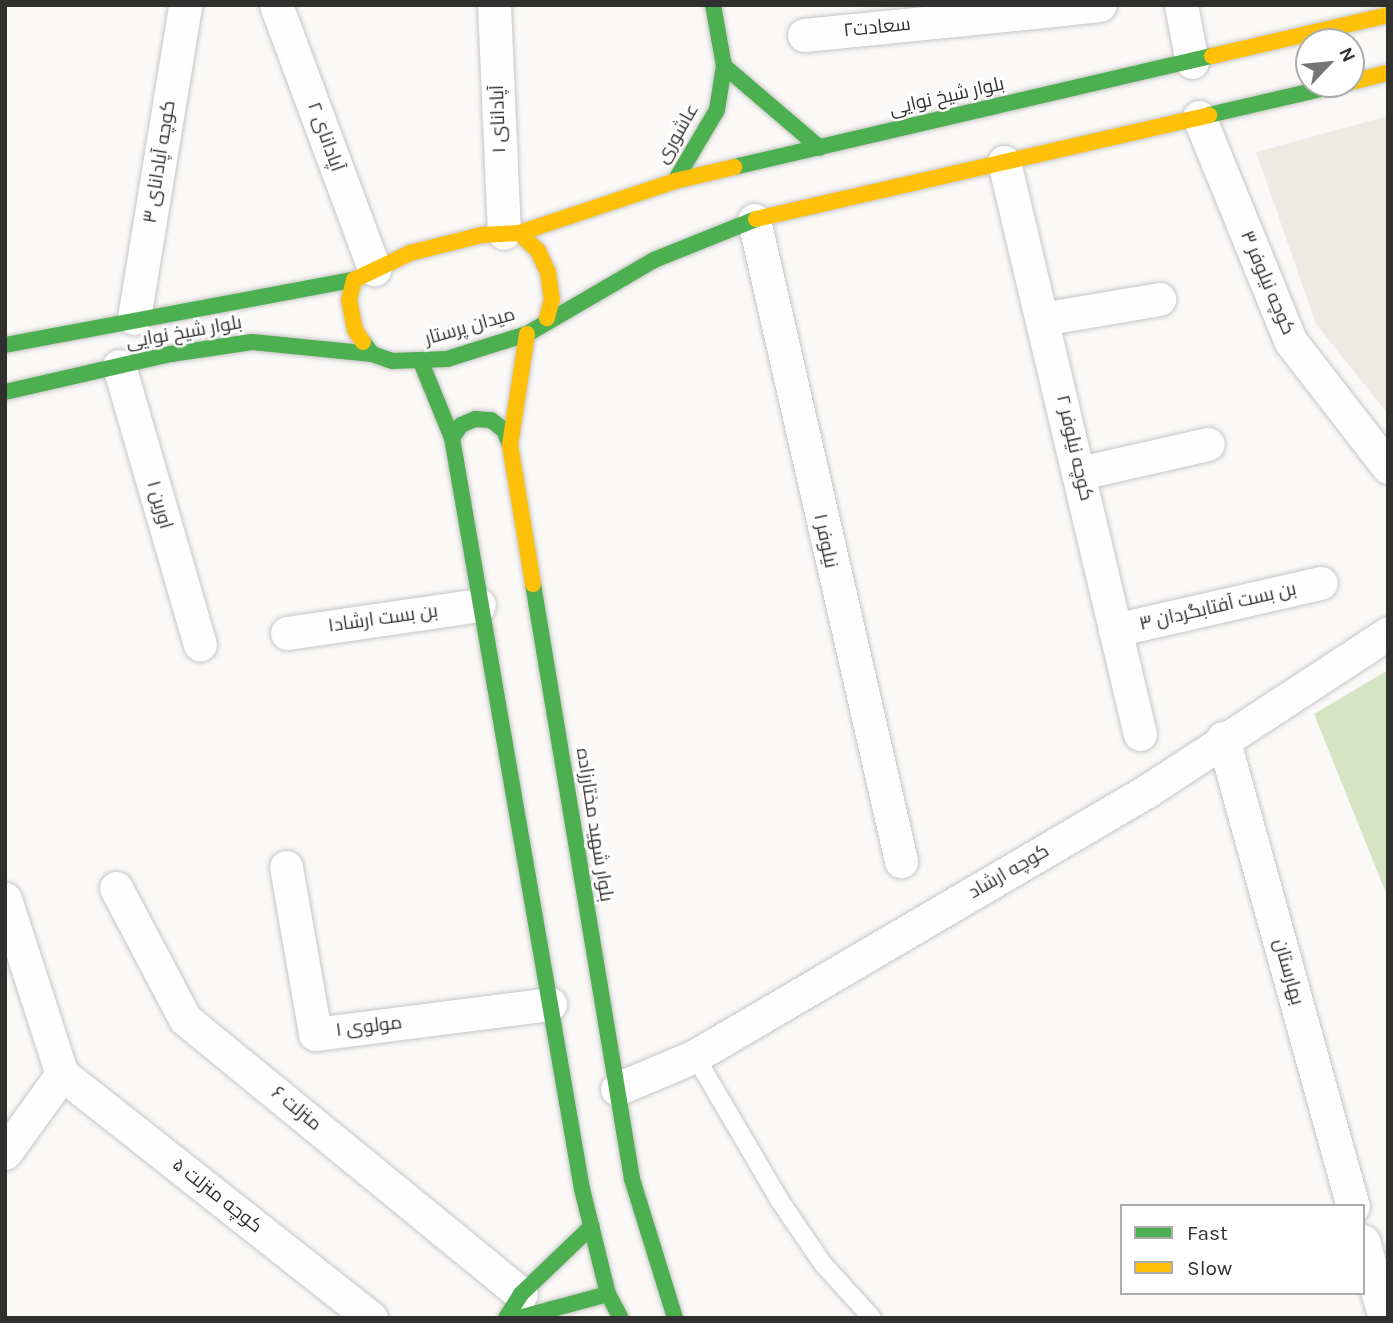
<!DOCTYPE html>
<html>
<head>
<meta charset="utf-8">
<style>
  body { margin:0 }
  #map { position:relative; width:1393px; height:1323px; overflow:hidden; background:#faf9f8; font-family:Karla,Cairo,sans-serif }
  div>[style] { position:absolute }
  .built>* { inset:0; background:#eceae3 }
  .green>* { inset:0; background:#d5e4c3 }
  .roads { filter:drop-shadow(0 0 2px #c6c5c4) drop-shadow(0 0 2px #c6c5c4) }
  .lane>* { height:18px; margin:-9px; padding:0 9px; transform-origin:9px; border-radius:9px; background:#fefefe }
  .street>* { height:33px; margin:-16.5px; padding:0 16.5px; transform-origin:16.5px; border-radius:16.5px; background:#fefefe }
  .fast>* { height:16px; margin:-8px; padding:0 8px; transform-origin:8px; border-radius:8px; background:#4caf50 }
  .slow>* { height:16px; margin:-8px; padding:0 8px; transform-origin:8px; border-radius:8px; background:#ffc107 }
  span { translate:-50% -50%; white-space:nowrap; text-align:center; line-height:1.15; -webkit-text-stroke:5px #fff; paint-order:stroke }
  .street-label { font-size:19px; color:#30302f }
  .frame { position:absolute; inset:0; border:7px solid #30302f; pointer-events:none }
  .legend { position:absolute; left:1120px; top:1204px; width:245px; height:91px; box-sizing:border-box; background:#fff; border:2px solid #acacac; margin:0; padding:9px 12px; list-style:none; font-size:21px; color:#30302f }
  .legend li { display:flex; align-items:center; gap:14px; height:35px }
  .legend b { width:35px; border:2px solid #acacac }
  .north { position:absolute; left:1295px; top:28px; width:70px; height:70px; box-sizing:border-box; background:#fff; border:2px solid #acacac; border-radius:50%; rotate:64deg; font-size:19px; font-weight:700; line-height:28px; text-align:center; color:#30302f }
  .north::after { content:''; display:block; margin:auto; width:24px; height:32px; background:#777675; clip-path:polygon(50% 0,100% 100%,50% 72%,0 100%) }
</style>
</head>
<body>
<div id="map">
  <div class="built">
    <div style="clip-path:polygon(1388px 116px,1388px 414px,1316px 324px,1256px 152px)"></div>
  </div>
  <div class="green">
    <div style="clip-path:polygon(1388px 670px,1388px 898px,1314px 714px)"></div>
  </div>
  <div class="roads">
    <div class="lane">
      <div style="left:695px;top:1056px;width:168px;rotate:59.6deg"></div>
      <div style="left:780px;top:1201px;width:76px;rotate:55.7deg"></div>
      <div style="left:823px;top:1264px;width:73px;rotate:47.8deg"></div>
    </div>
    <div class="street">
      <div style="left:276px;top:5px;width:282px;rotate:69.6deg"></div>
      <div style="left:494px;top:5px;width:228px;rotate:87.5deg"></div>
      <div style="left:1033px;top:5px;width:7px;rotate:82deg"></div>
      <div style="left:1034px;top:12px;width:66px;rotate:-6.1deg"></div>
      <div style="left:1181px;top:5px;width:58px;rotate:79.1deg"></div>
      <div style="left:804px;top:35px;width:231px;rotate:-5.7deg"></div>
      <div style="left:1199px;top:117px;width:243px;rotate:67.8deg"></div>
      <div style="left:1291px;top:342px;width:158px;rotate:52.2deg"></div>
      <div style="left:1004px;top:162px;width:588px;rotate:76.63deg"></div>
      <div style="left:754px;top:220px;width:658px;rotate:77.08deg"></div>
      <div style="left:134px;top:318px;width:317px;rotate:-80.7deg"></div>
      <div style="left:1042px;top:319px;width:119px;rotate:-9.7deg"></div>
      <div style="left:119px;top:366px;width:290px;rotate:73.8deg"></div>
      <div style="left:1080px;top:473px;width:131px;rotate:-12.8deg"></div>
      <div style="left:1115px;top:630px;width:211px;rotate:-12.9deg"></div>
      <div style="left:287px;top:633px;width:194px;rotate:-8.3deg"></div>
      <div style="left:1223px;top:738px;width:486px;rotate:74.5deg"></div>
      <div style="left:286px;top:867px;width:169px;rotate:80.1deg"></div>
      <div style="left:315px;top:1034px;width:237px;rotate:-7.3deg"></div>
      <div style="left:116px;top:888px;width:148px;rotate:62.2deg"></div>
      <div style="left:185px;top:1019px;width:434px;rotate:39.3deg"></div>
      <div style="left:5px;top:899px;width:184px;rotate:72deg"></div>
      <div style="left:62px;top:1074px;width:97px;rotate:125.8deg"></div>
      <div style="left:62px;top:1074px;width:394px;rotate:38.3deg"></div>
      <div style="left:617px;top:1089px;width:85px;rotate:-22.9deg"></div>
      <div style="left:695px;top:1056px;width:524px;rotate:-30.38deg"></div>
      <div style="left:1147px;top:791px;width:288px;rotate:-33.2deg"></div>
      <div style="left:1363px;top:1241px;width:80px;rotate:74.1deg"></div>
    </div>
    <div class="fast">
      <div style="left:724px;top:66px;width:126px;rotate:40.5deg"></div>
      <div style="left:1209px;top:115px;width:137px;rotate:-13.1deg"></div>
      <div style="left:734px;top:167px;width:491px;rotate:-13.1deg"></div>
      <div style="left:675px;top:181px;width:82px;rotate:-59.4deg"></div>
      <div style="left:717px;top:110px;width:45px;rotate:-81deg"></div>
      <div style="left:724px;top:66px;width:62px;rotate:-100.2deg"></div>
      <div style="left:363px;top:342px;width:15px;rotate:53deg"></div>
      <div style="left:372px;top:354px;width:21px;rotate:19deg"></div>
      <div style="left:392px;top:361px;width:55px;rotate:-2.1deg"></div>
      <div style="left:447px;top:359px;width:84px;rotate:-17.4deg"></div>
      <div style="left:527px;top:334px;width:147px;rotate:-30.2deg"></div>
      <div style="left:654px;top:260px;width:110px;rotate:-21.9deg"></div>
      <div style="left:5px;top:345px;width:355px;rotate:-10.6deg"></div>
      <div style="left:421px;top:362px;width:82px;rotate:67.8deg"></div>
      <div style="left:452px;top:438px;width:762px;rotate:80.18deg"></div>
      <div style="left:582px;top:1189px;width:108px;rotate:76.1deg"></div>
      <div style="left:608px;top:1294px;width:27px;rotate:62deg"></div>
      <div style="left:5px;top:392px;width:170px;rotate:-12.9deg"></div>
      <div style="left:171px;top:354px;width:82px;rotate:-8.4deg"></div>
      <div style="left:252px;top:342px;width:121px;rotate:5.7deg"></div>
      <div style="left:452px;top:438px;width:16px;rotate:-55deg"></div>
      <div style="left:461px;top:425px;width:15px;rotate:-23deg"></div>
      <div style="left:475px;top:419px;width:16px;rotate:4deg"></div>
      <div style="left:491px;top:420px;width:16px;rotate:38deg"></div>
      <div style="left:504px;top:430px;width:16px;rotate:68deg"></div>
      <div style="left:533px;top:584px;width:603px;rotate:80.55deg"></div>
      <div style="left:632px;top:1179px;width:145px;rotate:72.8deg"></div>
      <div style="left:506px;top:1318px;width:28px;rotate:-58deg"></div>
      <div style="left:521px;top:1294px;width:98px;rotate:-43.8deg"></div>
      <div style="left:519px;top:1318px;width:92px;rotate:-15.1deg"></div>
    </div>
    <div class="slow">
      <div style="left:1212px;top:56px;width:181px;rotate:-13.1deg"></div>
      <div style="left:1351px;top:82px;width:38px;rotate:-14deg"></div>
      <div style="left:756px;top:219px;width:465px;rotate:-12.9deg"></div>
      <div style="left:519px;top:233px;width:164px;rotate:-18.4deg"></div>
      <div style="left:675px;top:181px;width:61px;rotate:-13.3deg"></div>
      <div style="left:527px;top:334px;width:112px;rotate:98.7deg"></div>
      <div style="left:510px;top:445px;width:141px;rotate:80.6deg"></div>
      <div style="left:363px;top:342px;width:14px;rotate:-124deg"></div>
      <div style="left:355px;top:330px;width:31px;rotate:-101deg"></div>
      <div style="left:349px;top:300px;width:21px;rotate:-76deg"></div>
      <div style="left:354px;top:280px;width:62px;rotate:-25.7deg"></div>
      <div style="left:410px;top:253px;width:74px;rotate:-14deg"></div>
      <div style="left:482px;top:235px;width:37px;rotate:-3deg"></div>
      <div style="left:519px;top:233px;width:26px;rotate:43deg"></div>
      <div style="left:538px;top:251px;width:23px;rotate:65deg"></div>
      <div style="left:548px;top:272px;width:27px;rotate:82deg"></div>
      <div style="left:552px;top:299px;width:20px;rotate:105deg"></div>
    </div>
  </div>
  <div class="street-label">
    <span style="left:877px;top:28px;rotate:-6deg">سعادت۲</span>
    <span style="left:947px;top:97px;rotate:-13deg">بلوار شیخ نوایی</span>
    <span style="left:499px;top:119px;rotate:-92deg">آپادانای ۱</span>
    <span style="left:678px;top:134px;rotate:-60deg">عاشوری</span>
    <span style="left:325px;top:137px;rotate:70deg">آپادانای ۲</span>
    <span style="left:160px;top:162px;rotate:-81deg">کوچه آپادانای ۳</span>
    <span style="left:1267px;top:283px;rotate:67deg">کوچه نیلوفر ۳</span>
    <span style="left:470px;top:327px;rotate:-16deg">میدان پرستار</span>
    <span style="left:184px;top:333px;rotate:-10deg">بلوار شیخ نوایی</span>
    <span style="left:1074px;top:448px;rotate:77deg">کوچه نیلوفر ۲</span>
    <span style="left:159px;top:505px;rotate:74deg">اورین ۱</span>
    <span style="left:825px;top:541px;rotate:78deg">۱ نیلوفر</span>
    <span style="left:1218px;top:607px;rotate:-13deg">بن بست آفتابگردان ۳</span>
    <span style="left:383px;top:619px;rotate:-8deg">بن بست ارشاد۱</span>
    <span style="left:594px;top:825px;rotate:81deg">بلوار شهید مختارزاده</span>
    <span style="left:1009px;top:872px;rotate:-30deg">کوچه ارشاد</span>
    <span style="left:1288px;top:972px;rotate:74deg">بهارستان</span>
    <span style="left:369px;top:1027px;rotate:-7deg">مولوی ۱</span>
    <span style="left:296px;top:1109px;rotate:39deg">منزلت ۶</span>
    <span style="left:217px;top:1196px;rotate:38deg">کوچه منزلت ۵</span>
  </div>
  <div class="frame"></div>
  <ul class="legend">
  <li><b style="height:9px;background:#4caf50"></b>Fast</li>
  <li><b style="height:9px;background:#ffc107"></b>Slow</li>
  </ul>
  <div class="north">N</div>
</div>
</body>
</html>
